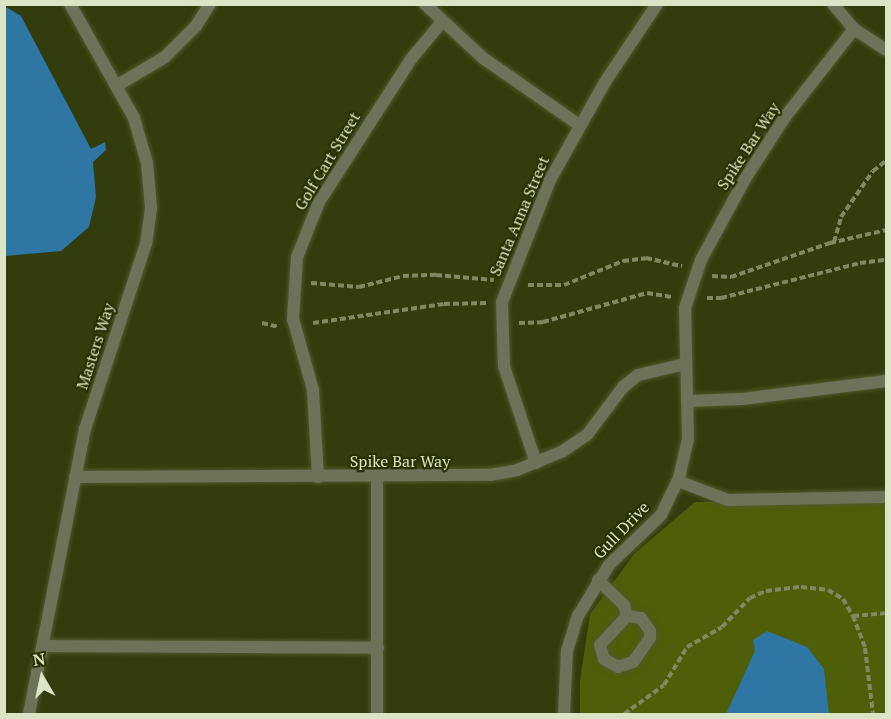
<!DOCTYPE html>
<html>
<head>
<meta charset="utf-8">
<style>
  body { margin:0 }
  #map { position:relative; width:891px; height:719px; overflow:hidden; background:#323c0c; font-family:"PT Serif",serif }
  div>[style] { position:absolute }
  .green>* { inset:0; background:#4f5e08 }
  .water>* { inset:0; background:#2e77a5 }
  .path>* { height:4px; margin-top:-2px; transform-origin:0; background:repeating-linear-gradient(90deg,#808961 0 6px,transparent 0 9px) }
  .roads { filter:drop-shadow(0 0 2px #505a2d) drop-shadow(0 0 2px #505a2d) }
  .service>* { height:12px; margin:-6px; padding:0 6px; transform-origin:6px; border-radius:6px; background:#6c7359 }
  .minor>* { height:12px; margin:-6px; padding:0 6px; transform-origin:6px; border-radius:6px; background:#6c7359 }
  span { translate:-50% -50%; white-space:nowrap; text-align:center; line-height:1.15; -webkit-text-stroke:4.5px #283101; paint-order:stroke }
  .street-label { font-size:16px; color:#dbe4c4 }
  .frame { position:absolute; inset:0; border:6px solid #dbe4c4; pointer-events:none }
  .north { position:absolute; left:12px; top:647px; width:60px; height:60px; -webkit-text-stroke:4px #283101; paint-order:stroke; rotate:351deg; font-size:16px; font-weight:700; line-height:24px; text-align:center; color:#dbe4c4 }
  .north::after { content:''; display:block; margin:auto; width:21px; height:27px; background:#dbe4c4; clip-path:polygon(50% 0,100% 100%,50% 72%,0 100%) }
</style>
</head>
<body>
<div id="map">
  <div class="green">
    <div style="clip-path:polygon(886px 501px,886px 714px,580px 714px,580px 681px,590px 614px,634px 554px,695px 502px)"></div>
  </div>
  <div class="water">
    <div style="clip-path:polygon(4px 6px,21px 16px,91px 149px,105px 142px,106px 150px,93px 162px,96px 197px,89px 227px,61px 251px,5px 256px)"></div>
    <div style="clip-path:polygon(767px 631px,807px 647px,824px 669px,829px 714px,726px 714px,755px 651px,753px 640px)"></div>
  </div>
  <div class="path">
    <div style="left:834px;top:242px;width:26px;rotate:-74deg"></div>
    <div style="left:841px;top:217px;width:56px;rotate:-55.2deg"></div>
    <div style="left:873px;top:171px;width:16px;rotate:-38deg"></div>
    <div style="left:712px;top:276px;width:19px;rotate:3deg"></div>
    <div style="left:731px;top:277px;width:105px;rotate:-19deg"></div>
    <div style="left:830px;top:243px;width:57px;rotate:-13.1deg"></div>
    <div style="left:311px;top:283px;width:48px;rotate:4.8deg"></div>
    <div style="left:359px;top:287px;width:45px;rotate:-14deg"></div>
    <div style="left:403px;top:276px;width:33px;rotate:-2deg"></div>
    <div style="left:436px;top:275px;width:58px;rotate:4.9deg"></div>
    <div style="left:528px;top:285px;width:36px"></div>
    <div style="left:564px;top:285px;width:64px;rotate:-22.1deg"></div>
    <div style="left:623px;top:261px;width:23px;rotate:-7deg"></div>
    <div style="left:646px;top:258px;width:37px;rotate:13deg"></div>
    <div style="left:707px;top:298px;width:14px"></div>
    <div style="left:721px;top:298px;width:143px;rotate:-14.1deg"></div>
    <div style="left:860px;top:263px;width:26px;rotate:-7deg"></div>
    <div style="left:262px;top:323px;width:17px;rotate:13deg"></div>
    <div style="left:313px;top:323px;width:132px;rotate:-8.3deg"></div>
    <div style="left:444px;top:304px;width:43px;rotate:-1.3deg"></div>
    <div style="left:519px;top:323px;width:24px;rotate:-2deg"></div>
    <div style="left:543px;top:322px;width:108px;rotate:-15.6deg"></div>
    <div style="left:647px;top:293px;width:25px;rotate:9deg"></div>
    <div style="left:853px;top:616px;width:33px;rotate:-5deg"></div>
    <div style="left:624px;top:714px;width:49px;rotate:-35.9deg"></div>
    <div style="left:664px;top:685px;width:44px;rotate:-58.8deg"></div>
    <div style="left:687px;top:647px;width:40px;rotate:-29.7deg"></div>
    <div style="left:722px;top:627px;width:40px;rotate:-46deg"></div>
    <div style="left:750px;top:598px;width:17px;rotate:-24deg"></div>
    <div style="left:766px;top:591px;width:35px;rotate:-7deg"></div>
    <div style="left:801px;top:587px;width:27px;rotate:6deg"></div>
    <div style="left:828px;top:590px;width:17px;rotate:31deg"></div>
    <div style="left:843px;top:599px;width:20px;rotate:60deg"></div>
    <div style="left:853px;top:616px;width:34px;rotate:69deg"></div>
    <div style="left:865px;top:648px;width:66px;rotate:83.1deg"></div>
  </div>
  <div class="roads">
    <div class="service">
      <div style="left:678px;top:481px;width:53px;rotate:20.8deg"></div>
      <div style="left:728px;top:500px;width:158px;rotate:-1.1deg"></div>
      <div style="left:598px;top:580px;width:36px;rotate:44deg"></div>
      <div style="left:624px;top:605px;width:11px;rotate:75deg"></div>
      <div style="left:627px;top:616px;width:14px;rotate:8deg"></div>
      <div style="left:641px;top:618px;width:16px;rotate:55deg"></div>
      <div style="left:650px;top:631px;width:7px;rotate:90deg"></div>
      <div style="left:650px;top:638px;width:29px;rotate:125deg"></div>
      <div style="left:633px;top:662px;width:16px;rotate:162deg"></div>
      <div style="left:618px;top:667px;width:16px;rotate:-150deg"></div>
      <div style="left:604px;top:659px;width:15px;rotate:-106deg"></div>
      <div style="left:600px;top:645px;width:40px;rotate:-47deg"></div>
    </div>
    <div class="minor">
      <div style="left:425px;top:4px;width:79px;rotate:43deg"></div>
      <div style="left:483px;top:58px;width:117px;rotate:34.9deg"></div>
      <div style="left:833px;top:4px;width:33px;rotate:50deg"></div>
      <div style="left:854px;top:29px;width:38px;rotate:33deg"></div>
      <div style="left:116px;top:86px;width:57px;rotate:-30.6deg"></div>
      <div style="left:165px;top:57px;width:44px;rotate:-45deg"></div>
      <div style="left:196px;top:26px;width:26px;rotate:-58deg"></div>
      <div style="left:687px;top:401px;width:55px;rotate:-2.1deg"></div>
      <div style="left:742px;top:399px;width:145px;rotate:-7.1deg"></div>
      <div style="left:536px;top:463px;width:102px;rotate:-108.3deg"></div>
      <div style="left:504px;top:366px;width:64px;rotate:-91.8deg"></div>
      <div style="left:502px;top:302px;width:131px;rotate:-68.5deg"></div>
      <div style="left:550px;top:180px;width:112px;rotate:-60.7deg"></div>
      <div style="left:605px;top:82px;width:94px;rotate:-56.3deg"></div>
      <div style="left:75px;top:477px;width:415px;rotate:-0.3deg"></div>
      <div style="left:490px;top:475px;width:27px;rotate:-10deg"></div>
      <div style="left:517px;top:470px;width:50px;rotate:-22.4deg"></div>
      <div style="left:563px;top:451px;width:29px;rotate:-34deg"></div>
      <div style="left:587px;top:435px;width:60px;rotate:-53.1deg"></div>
      <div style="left:623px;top:387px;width:19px;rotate:-39deg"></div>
      <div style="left:638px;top:375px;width:48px;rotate:-13.2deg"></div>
      <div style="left:318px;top:477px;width:87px;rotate:-93.3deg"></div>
      <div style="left:313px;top:390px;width:74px;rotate:-105.7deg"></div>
      <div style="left:293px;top:319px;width:62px;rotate:-86.3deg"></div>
      <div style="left:297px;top:257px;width:59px;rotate:-68.2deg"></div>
      <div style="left:319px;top:202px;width:170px;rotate:-57.2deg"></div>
      <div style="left:411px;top:59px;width:47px;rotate:-50.2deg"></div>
      <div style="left:377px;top:477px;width:237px;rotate:90deg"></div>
      <div style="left:43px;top:646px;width:335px;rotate:0.3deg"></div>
      <div style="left:29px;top:714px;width:290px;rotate:-78.9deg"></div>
      <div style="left:85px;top:429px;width:195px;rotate:-71.8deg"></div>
      <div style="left:146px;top:244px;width:36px;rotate:-82deg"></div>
      <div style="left:151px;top:208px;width:45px;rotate:-95.1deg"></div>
      <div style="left:147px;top:163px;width:47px;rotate:-106.1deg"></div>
      <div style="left:134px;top:118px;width:131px;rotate:-119.3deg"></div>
      <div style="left:564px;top:714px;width:63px;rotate:-87.3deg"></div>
      <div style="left:567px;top:651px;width:37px;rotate:-73deg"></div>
      <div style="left:578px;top:616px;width:60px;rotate:-58.7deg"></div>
      <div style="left:609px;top:565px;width:72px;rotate:-43.9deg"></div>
      <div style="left:661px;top:515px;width:41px;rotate:-64.1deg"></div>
      <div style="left:679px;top:478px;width:40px;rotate:-77deg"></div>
      <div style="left:688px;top:439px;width:131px;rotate:-91.3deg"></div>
      <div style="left:685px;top:308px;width:51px;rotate:-71.6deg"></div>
      <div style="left:701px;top:260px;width:92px;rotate:-61.5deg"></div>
      <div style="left:745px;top:179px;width:74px;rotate:-57.2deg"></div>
      <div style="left:785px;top:117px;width:112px;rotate:-51.9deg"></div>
    </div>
  </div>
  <div class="street-label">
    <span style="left:748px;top:146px;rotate:-57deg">Spike Bar Way</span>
    <span style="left:327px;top:161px;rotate:-59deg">Golf Cart Street</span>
    <span style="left:519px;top:216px;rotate:-67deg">Santa Anna Street</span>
    <span style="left:95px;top:346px;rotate:-72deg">Masters Way</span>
    <span style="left:400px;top:461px">Spike Bar Way</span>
    <span style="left:621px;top:530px;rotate:-46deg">Gull Drive</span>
  </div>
  <div class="frame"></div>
  <div class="north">N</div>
</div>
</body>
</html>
